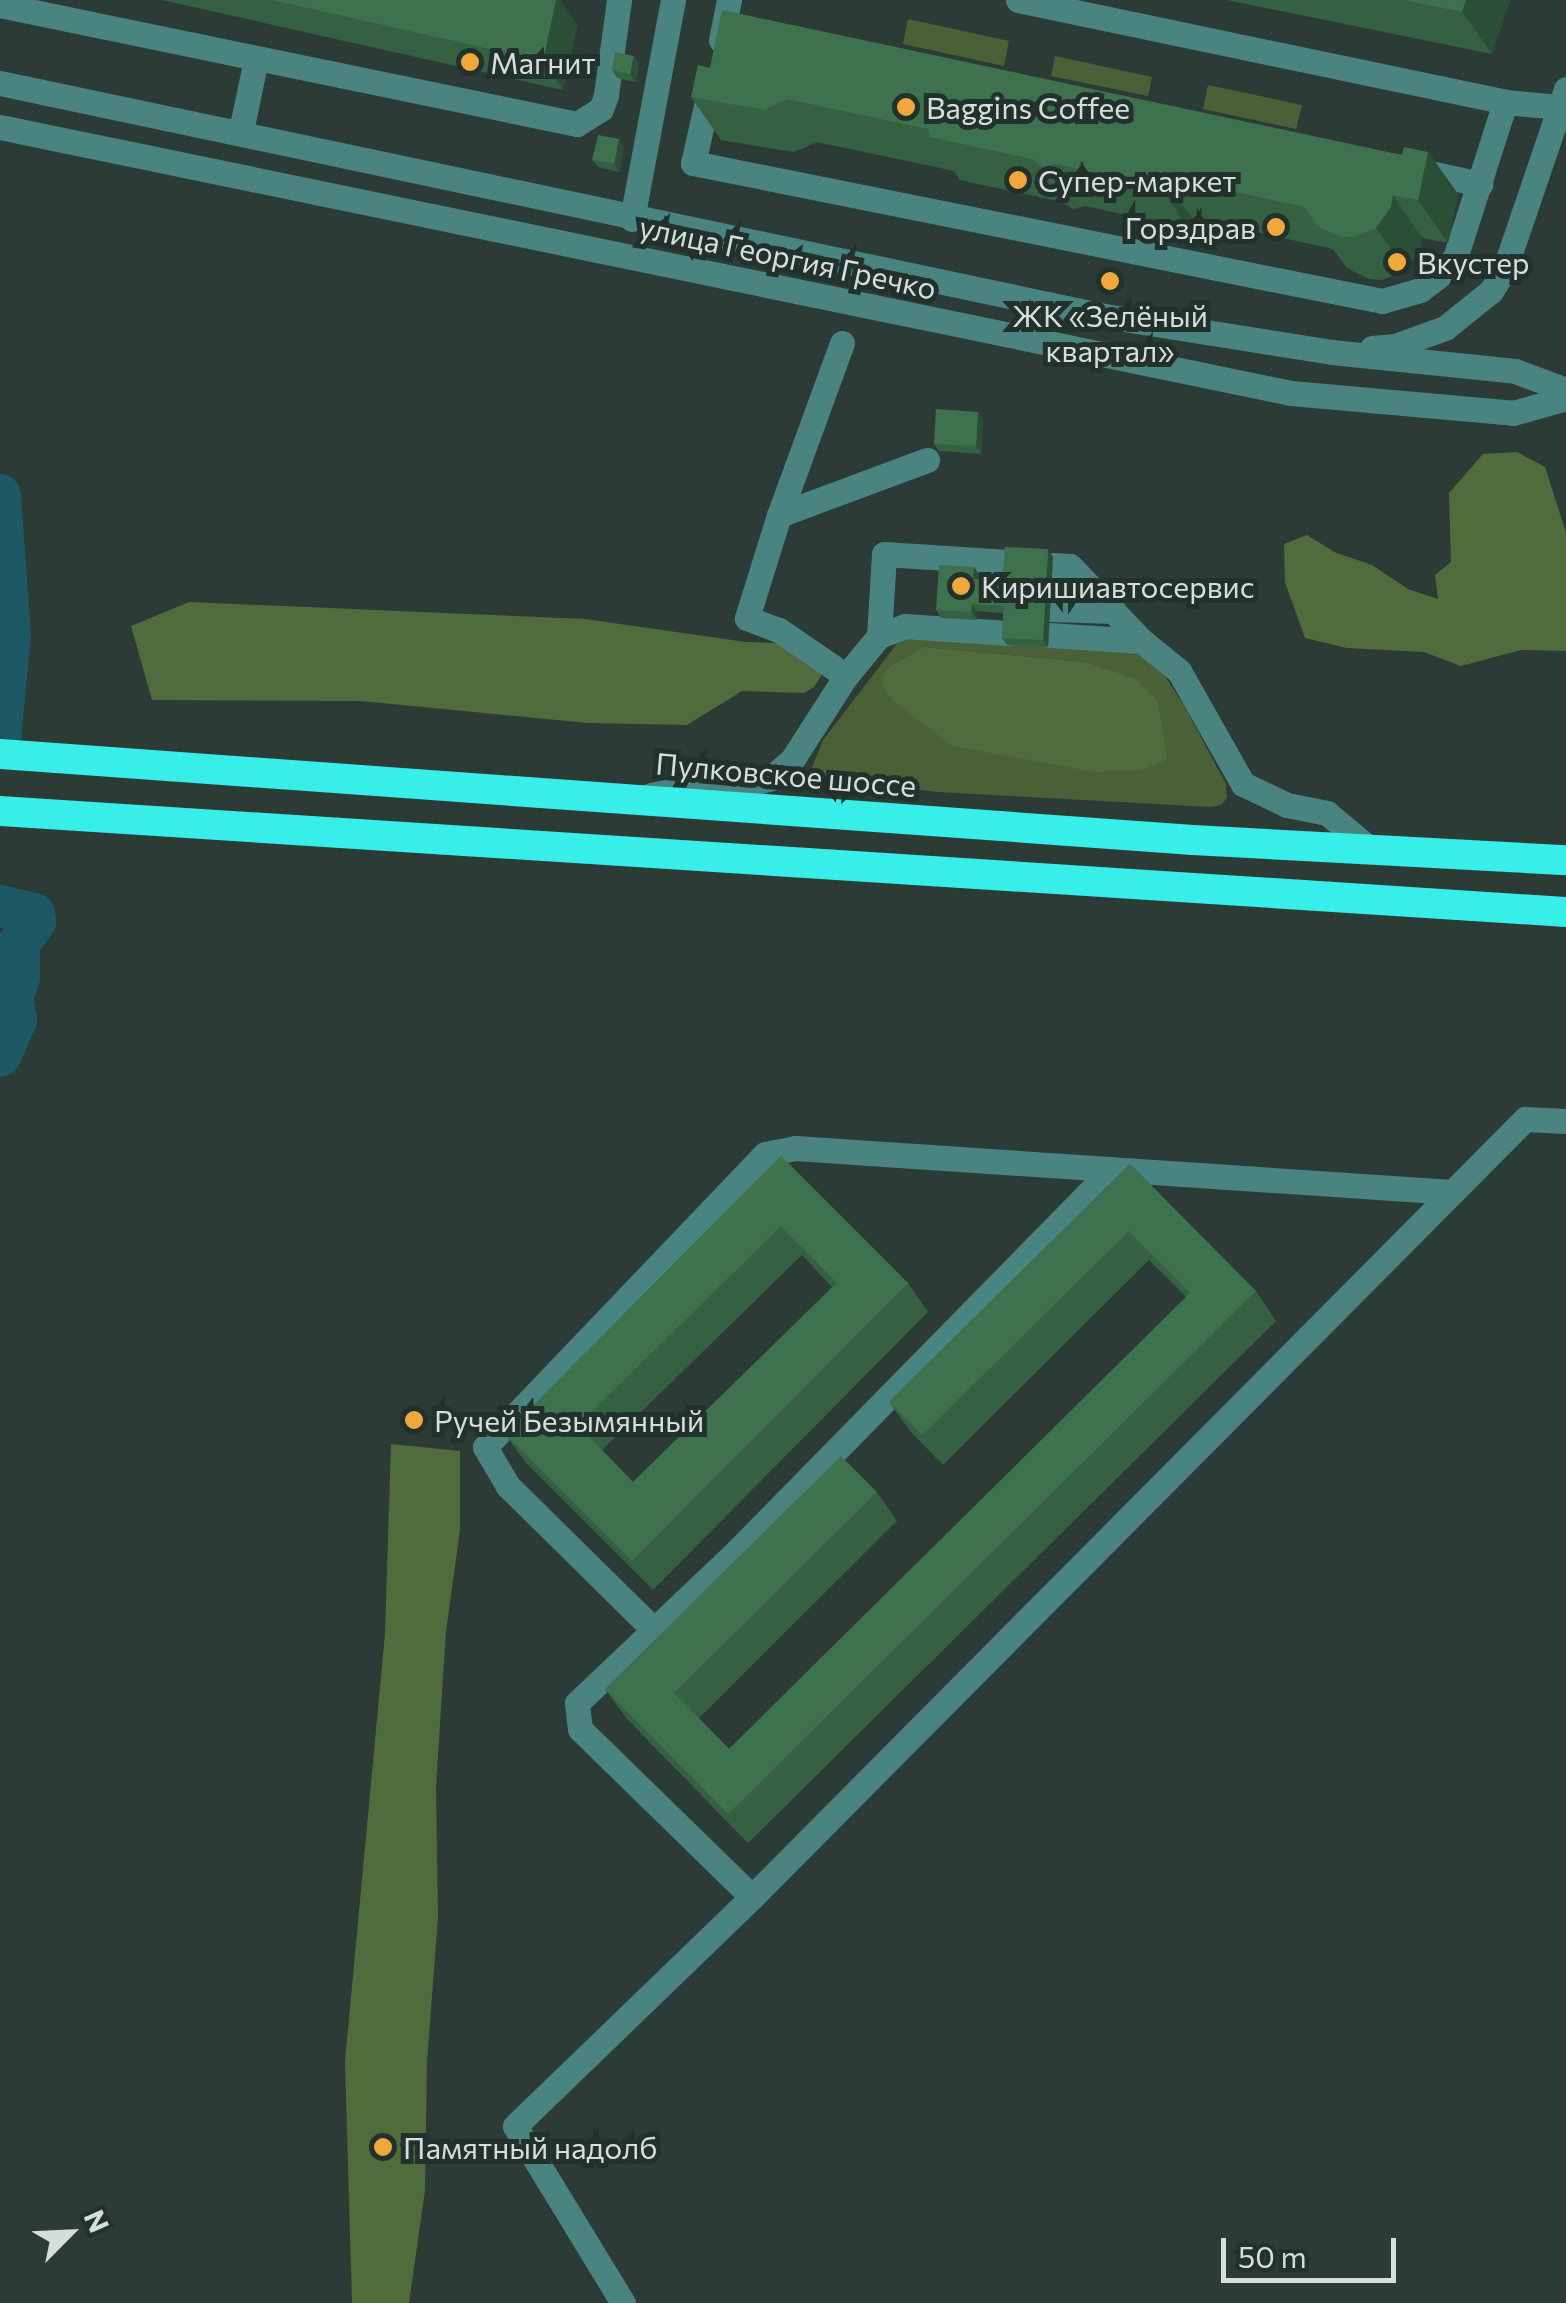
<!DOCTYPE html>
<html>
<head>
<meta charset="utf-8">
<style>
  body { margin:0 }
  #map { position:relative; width:1566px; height:2303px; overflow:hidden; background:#2c3b36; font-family:Commissioner,sans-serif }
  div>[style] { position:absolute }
  .green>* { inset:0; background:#4a6138 }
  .forest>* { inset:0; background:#516c3c }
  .river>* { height:42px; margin:-21px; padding:0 21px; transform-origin:21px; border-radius:21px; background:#1c5964 }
  .minor>* { height:25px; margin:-12.5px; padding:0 12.5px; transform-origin:12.5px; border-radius:12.5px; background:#498481 }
  .highway>* { height:30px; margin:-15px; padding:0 15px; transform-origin:15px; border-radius:15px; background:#37eee8 }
  .wall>* { inset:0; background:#356142 }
  .shaded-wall>* { inset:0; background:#2b4f36 }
  .building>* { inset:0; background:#3e714d }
  .dots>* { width:28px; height:28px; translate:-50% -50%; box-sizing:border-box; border:5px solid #22312c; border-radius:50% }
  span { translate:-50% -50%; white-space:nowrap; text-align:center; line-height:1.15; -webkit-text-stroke:10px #22312c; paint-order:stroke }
  .poi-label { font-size:30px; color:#d5dedb }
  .left { translate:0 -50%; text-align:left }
  .right { translate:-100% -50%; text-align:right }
  .street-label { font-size:30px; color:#d5dedb }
  .north { position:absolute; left:20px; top:2183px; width:100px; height:100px; -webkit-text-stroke:8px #22312c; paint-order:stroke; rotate:66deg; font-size:28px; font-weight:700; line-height:40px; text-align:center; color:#d5dedb }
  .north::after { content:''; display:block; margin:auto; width:35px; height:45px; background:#d5dedb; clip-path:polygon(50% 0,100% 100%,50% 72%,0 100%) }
  .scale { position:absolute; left:1221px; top:2238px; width:175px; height:45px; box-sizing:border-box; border:5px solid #d5dedb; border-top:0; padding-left:12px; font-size:30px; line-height:35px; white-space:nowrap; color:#d5dedb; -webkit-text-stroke:8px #22312c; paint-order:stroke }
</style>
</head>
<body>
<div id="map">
  <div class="green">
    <div style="clip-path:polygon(908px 19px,1009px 41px,1004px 66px,903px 44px)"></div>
    <div style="clip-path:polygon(1055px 56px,1152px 77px,1148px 96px,1051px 76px)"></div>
    <div style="clip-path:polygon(1208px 85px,1302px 105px,1296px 129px,1203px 109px)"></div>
    <div style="clip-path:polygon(evenodd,902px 637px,1118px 645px,1146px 658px,1160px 668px,1186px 709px,1226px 784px,1227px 798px,1221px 805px,1211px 807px,938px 792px,808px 778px,823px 740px,902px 637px,924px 647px,1085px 662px,1133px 678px,892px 665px,924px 647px)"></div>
  </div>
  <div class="forest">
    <div style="clip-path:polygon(1517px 452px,1545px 467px,1566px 533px,1566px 651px,1521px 650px,1461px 666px,1424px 652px,1347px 648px,1305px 638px,1285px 582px,1284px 544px,1307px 535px,1336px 553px,1372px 565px,1408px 589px,1438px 599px,1435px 575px,1451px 562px,1449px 493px,1483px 454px)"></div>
    <div style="clip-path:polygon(189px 602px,585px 619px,746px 642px,813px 644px,827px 667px,814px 687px,804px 693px,742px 691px,687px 725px,588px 723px,361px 701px,152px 700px,131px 626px)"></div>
    <div style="clip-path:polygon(924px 647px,1085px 662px,1134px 678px,1158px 701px,1167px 760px,1140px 770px,1095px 772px,952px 746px,892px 700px,882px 686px,884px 675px,892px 665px)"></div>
    <div style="clip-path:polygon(391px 1444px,460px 1451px,460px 1530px,446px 1631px,436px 1787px,438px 1917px,427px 2062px,425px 2190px,409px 2303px,352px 2303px,345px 2061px,385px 1634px)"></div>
  </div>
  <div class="river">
    <div style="left:0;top:495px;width:140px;rotate:85.9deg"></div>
    <div style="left:10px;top:635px;width:104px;rotate:95.5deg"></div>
    <div style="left:0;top:906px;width:35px;rotate:13deg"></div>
    <div style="left:34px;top:914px;width:8px;rotate:83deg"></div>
    <div style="left:35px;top:922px;width:26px;rotate:127deg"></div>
    <div style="left:19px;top:943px;width:34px;rotate:90deg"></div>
    <div style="left:19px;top:977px;width:22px;rotate:108deg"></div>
    <div style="left:12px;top:998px;width:22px;rotate:80deg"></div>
    <div style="left:16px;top:1020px;width:39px;rotate:114deg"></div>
  </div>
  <div class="minor">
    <div style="left:1018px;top:0;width:498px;rotate:11.8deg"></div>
    <div style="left:1505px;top:102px;width:55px;rotate:5.2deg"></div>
    <div style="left:0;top:5px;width:589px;rotate:11.65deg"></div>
    <div style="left:577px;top:124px;width:28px;rotate:-32deg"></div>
    <div style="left:601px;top:109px;width:15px;rotate:-70deg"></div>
    <div style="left:606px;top:95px;width:96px;rotate:-82.2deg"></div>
    <div style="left:721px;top:40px;width:41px;rotate:-78.7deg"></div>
    <div style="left:0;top:83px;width:1129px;rotate:11.91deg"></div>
    <div style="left:1105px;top:316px;width:230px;rotate:9deg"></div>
    <div style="left:1332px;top:352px;width:184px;rotate:5.9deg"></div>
    <div style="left:1515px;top:371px;width:54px;rotate:20.4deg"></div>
    <div style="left:711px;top:84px;width:81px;rotate:102.8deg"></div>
    <div style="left:693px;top:163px;width:703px;rotate:11.33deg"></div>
    <div style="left:1382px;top:301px;width:40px;rotate:-16deg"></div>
    <div style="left:1420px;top:290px;width:34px;rotate:-37deg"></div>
    <div style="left:1447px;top:270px;width:17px;rotate:-59deg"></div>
    <div style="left:1456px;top:255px;width:161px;rotate:-72.2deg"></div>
    <div style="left:0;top:127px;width:1318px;rotate:11.64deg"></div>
    <div style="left:1291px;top:393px;width:223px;rotate:5.1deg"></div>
    <div style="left:1513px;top:413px;width:55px;rotate:-15.8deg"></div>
    <div style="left:241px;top:131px;width:74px;rotate:-78.2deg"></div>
    <div style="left:1416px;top:170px;width:66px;rotate:12.3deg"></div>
    <div style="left:632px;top:219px;width:223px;rotate:-79.4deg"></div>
    <div style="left:842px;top:343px;width:183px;rotate:110.1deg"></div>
    <div style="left:779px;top:515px;width:108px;rotate:107.3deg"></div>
    <div style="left:747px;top:618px;width:34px;rotate:21deg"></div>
    <div style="left:779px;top:630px;width:81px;rotate:34.5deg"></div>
    <div style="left:1372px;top:348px;width:23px;rotate:-5deg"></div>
    <div style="left:1395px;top:346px;width:53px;rotate:-19.8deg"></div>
    <div style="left:1445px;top:328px;width:59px;rotate:-38.8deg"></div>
    <div style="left:1491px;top:291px;width:24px;rotate:-57deg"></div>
    <div style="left:1504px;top:271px;width:192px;rotate:-71.2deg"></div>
    <div style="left:779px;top:515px;width:158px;rotate:-20.4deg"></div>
    <div style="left:1053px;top:565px;width:17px;rotate:3deg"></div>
    <div style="left:1070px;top:566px;width:104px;rotate:46.2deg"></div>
    <div style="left:1142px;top:641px;width:48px;rotate:39deg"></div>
    <div style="left:1179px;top:671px;width:130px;rotate:60.5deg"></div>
    <div style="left:1243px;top:784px;width:49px;rotate:25.5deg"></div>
    <div style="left:1287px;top:805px;width:41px;rotate:11.3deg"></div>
    <div style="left:1327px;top:813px;width:56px;rotate:39.9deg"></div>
    <div style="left:1052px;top:588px;width:40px;rotate:2.9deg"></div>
    <div style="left:1051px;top:609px;width:63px;rotate:1.8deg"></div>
    <div style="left:1049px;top:635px;width:93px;rotate:3.7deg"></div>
    <div style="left:879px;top:636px;width:82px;rotate:-86.5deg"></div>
    <div style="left:884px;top:554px;width:125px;rotate:3.7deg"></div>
    <div style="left:651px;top:795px;width:55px;rotate:-11.5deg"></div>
    <div style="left:705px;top:784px;width:37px;rotate:3deg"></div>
    <div style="left:742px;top:786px;width:30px;rotate:-15deg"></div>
    <div style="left:771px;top:778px;width:28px;rotate:-41deg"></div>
    <div style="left:792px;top:760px;width:100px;rotate:-57.3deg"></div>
    <div style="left:846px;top:676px;width:52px;rotate:-50.5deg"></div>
    <div style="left:879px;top:636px;width:28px;rotate:-21deg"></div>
    <div style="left:905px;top:626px;width:103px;rotate:3.9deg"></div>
    <div style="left:653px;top:1629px;width:204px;rotate:-135.4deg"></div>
    <div style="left:508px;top:1486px;width:45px;rotate:-120.5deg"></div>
    <div style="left:485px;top:1447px;width:405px;rotate:-46.3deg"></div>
    <div style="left:765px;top:1154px;width:31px;rotate:-11deg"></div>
    <div style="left:795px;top:1148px;width:659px;rotate:3.83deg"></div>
    <div style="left:752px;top:1897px;width:240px;rotate:-135.7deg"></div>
    <div style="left:580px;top:1729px;width:26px;rotate:-97deg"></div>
    <div style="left:577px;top:1703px;width:221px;rotate:-43.5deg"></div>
    <div style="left:737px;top:1551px;width:535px;rotate:-45.53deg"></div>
    <div style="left:623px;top:2303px;width:207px;rotate:-121.4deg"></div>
    <div style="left:515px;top:2126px;width:330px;rotate:-44deg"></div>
    <div style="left:752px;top:1897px;width:1097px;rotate:-45.18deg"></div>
    <div style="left:1525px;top:1119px;width:41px;rotate:2.8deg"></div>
  </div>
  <div class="highway">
    <div style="left:0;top:754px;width:1196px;rotate:4.12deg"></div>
    <div style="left:1193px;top:840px;width:374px;rotate:3.1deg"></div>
    <div style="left:0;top:811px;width:1569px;rotate:3.69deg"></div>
  </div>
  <div class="wall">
    <div style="clip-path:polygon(162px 0,560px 0,577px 25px,563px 90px)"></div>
    <div style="clip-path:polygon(1227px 0,1510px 0,1492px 54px)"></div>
    <div style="clip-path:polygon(639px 63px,636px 82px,617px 78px,612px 70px)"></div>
    <div style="clip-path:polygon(710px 68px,1402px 155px,1428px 152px,1458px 194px,1448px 243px,1422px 238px,1420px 249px,1406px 270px,1382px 280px,1369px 279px,1347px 268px,1333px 249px,1192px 218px,1189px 229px,1085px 206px,1073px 209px,1062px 202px,960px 180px,954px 171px,817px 142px,794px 152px,721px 140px,691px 97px)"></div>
    <div style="clip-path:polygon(624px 147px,619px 172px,598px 167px,592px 160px)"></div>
    <div style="clip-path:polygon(983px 419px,981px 454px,939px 451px,934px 444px)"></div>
    <div style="clip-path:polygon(1053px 557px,1048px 647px,1007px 645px,1002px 638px,1003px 613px,977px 611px,977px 620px,941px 618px,936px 610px,974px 567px,979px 574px,979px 580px,1002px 581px)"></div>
    <div style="clip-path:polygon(evenodd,781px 1156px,908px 1283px,928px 1312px,653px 1590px,526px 1463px,505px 1434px,781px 1156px,802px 1255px,832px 1287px,633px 1482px,602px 1450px,802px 1255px)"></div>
    <div style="clip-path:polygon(1130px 1164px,1256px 1291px,1276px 1321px,748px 1843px,626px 1718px,605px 1689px,877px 1492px,897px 1521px,699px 1718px,729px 1749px,1186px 1297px,1149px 1260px,943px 1465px,910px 1431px,889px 1402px)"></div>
  </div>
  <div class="shaded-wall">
    <div style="clip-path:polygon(556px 0,560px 0,577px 25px,563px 90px,543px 61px)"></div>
    <div style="clip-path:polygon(1466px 0,1510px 0,1492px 54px,1462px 12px)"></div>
    <div style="clip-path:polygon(634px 56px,639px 63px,636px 82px,630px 74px)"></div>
    <div style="clip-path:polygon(619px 139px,624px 147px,619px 172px,614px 164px)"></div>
    <div style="clip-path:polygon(1428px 152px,1458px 194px,1448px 243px,1418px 200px)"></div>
    <div style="clip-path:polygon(1162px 176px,1192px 218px,1189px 229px,1160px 187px)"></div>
    <div style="clip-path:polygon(1393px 195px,1422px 238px,1420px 249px,1406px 270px,1376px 228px)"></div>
    <div style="clip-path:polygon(978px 412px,983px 419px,981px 454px,976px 446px)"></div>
    <div style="clip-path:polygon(1048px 549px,1053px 557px,1048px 647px,1043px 640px)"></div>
    <div style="clip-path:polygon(974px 567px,979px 574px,979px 587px,973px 579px)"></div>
    <div style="clip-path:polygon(972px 604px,977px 611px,977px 620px,971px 612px)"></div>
  </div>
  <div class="building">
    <div style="clip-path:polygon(272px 0,556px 0,543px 61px)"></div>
    <div style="clip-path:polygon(1404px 0,1466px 0,1462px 12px)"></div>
    <div style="clip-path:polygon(722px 10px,1402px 155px,1404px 147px,1428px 152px,1418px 200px,1393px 195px,1391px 207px,1376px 228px,1352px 237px,1340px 237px,1317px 226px,1305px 207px,1162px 176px,1160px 187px,1055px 164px,1043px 167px,1032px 159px,930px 137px,928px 129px,787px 99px,764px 110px,691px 97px,698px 65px,710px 68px)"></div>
    <div style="clip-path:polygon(615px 52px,634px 56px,630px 74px,612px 70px)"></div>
    <div style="clip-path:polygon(598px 135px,619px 139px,614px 164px,592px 160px)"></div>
    <div style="clip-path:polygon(936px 409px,978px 412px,976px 446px,934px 444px)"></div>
    <div style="clip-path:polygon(1005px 547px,1048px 549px,1043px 640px,1002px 638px,1004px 606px,972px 604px,971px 612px,936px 610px,939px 565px,974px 567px,973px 579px,1002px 581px)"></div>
    <div style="clip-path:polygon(evenodd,781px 1156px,908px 1283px,632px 1561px,505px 1434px,781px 1156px,781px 1226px,837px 1283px,633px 1482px,578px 1425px,781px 1226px)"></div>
    <div style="clip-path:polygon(1130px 1164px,1256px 1291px,728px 1814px,605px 1689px,841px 1456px,877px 1492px,674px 1693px,729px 1749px,1190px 1293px,1129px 1231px,922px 1435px,889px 1402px)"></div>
  </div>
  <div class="dots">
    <div style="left:470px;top:62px;background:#eea83c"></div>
    <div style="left:906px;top:107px;background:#eea83c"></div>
    <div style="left:1018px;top:180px;background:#eea83c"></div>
    <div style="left:1276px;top:227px;background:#eea83c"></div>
    <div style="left:1397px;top:262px;background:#eea83c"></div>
    <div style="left:1110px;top:281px;background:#eea83c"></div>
    <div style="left:961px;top:586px;background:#eea83c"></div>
    <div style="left:414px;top:1420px;background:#eea83c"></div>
    <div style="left:383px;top:2147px;background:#eea83c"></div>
  </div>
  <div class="poi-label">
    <span class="left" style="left:490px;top:62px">Магнит</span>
    <span class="left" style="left:926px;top:107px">Baggins Coffee</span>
    <span class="left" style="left:1038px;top:180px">Супер-маркет</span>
    <span class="right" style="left:1256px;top:227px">Горздрав</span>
    <span class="left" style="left:1417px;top:262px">Вкустер</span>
    <span style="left:1110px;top:332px">ЖК «Зелёный<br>квартал»</span>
    <span class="left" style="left:981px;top:586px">Киришиавтосервис</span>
    <span class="left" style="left:434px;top:1420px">Ручей Безымянный</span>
    <span class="left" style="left:403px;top:2147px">Памятный надолб</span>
  </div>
  <div class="street-label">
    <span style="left:788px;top:257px;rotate:12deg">улица Георгия Гречко</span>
    <span style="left:786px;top:774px;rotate:5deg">Пулковское шоссе</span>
  </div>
  <div class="north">N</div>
  <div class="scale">50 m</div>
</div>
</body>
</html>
